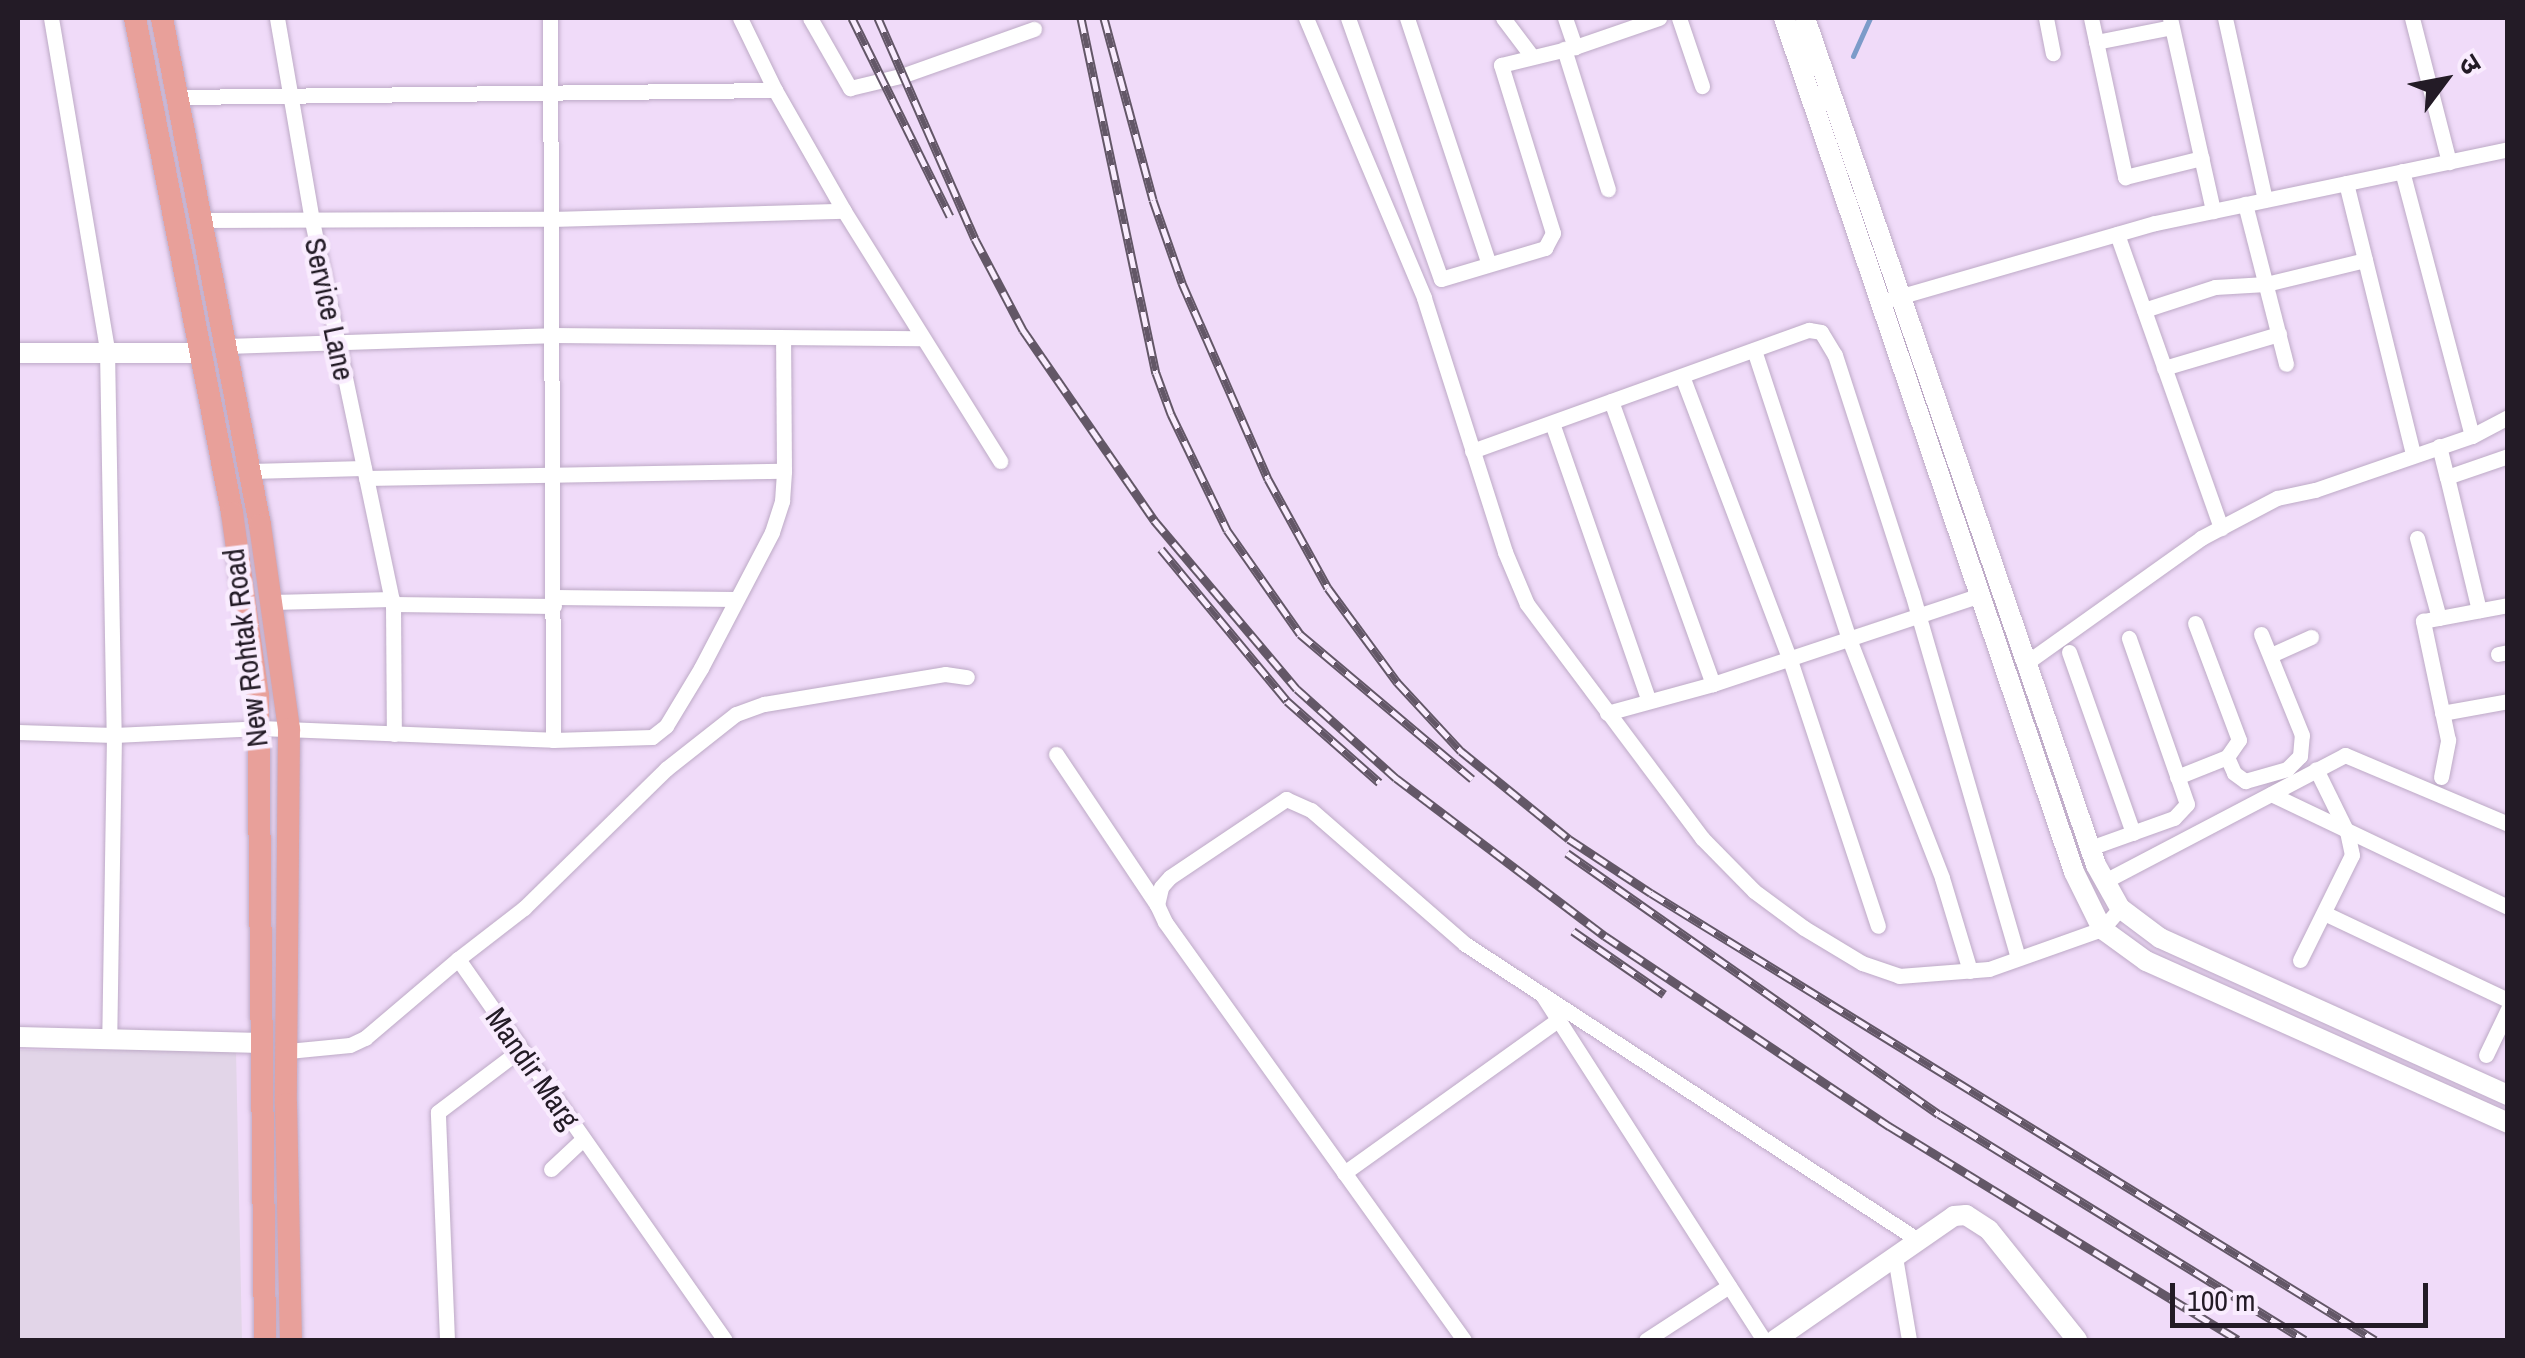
<!DOCTYPE html>
<html>
<head>
<meta charset="utf-8">
<style>
  body { margin:0 }
  #map { position:relative; width:2525px; height:1358px; overflow:hidden; background:#f0dbf9; font-family:"Archivo Narrow","Noto Sans Devanagari",sans-serif }
  div>[style] { position:absolute }
  .education>* { inset:0; background:#e2d5e8 }
  .stream>* { height:5px; margin:-2.5px; padding:0 2.5px; transform-origin:2.5px; border-radius:2.5px; background:#7c9bc9 }
  .roads { filter:drop-shadow(0 0 2px #bdaac6) drop-shadow(0 0 2px #bdaac6) }
  .street>* { height:15px; margin:-7.5px; padding:0 7.5px; transform-origin:7.5px; border-radius:7.5px; background:#fff }
  .secondary>* { height:20px; margin:-10px; padding:0 10px; transform-origin:10px; border-radius:10px; background:#fff }
  .primary>* { height:22px; margin:-11px; padding:0 11px; transform-origin:11px; border-radius:11px; background:#e8a09a }
  .rail>* { height:9px; margin-top:-4.5px; transform-origin:0; background:repeating-linear-gradient(90deg,#f9ecfe 0 15px,#635767 0 30px); box-sizing:border-box; border-block:2px solid #635767 }
  span { translate:-50% -50%; white-space:nowrap; text-align:center; line-height:1.15; -webkit-text-stroke:9px #f9ecfe; paint-order:stroke }
  .street-label { font-size:30px; color:#231b26 }
  .frame { position:absolute; inset:0; border:20px solid #231b26; pointer-events:none }
  .north { position:absolute; left:2395px; top:30px; width:100px; height:100px; -webkit-text-stroke:8px #f9ecfe; paint-order:stroke; rotate:58deg; font-size:28px; font-weight:700; line-height:40px; text-align:center; color:#231b26 }
  .north::after { content:''; display:block; margin:auto; width:35px; height:45px; background:#231b26; clip-path:polygon(50% 0,100% 100%,50% 72%,0 100%) }
  .scale { position:absolute; left:2170px; top:1283px; width:258px; height:45px; box-sizing:border-box; border:5px solid #231b26; border-top:0; padding-left:12px; font-size:30px; line-height:35px; white-space:nowrap; color:#231b26; -webkit-text-stroke:8px #f9ecfe; paint-order:stroke }
</style>
</head>
<body>
<div id="map">
  <div class="education">
    <div style="clip-path:polygon(18px 1050px,236px 1050px,242px 1340px,18px 1340px)"></div>
  </div>
  <div class="stream">
    <div style="left:1853px;top:56px;width:42px;rotate:-65.9deg"></div>
  </div>
  <div class="roads">
    <div class="street">
      <div style="left:51px;top:18px;width:337px;rotate:80.4deg"></div>
      <div style="left:107px;top:350px;width:385px;rotate:89deg"></div>
      <div style="left:114px;top:735px;width:304px;rotate:90.9deg"></div>
      <div style="left:277px;top:18px;width:206px;rotate:80.2deg"></div>
      <div style="left:312px;top:221px;width:391px;rotate:78.1deg"></div>
      <div style="left:393px;top:604px;width:130px;rotate:89.6deg"></div>
      <div style="left:550px;top:18px;width:722px;rotate:89.76deg"></div>
      <div style="left:740px;top:18px;width:80px;rotate:64.1deg"></div>
      <div style="left:775px;top:90px;width:139px;rotate:60.3deg"></div>
      <div style="left:844px;top:211px;width:295px;rotate:58deg"></div>
      <div style="left:810px;top:18px;width:81px;rotate:60.3deg"></div>
      <div style="left:850px;top:88px;width:56px;rotate:-13.5deg"></div>
      <div style="left:904px;top:75px;width:138px;rotate:-19.5deg"></div>
      <div style="left:1306px;top:18px;width:304px;rotate:67.1deg"></div>
      <div style="left:1424px;top:298px;width:267px;rotate:72.3deg"></div>
      <div style="left:1505px;top:552px;width:56px;rotate:67.1deg"></div>
      <div style="left:1527px;top:604px;width:292px;rotate:53.2deg"></div>
      <div style="left:1702px;top:838px;width:74px;rotate:45.5deg"></div>
      <div style="left:1754px;top:891px;width:62px;rotate:36.5deg"></div>
      <div style="left:1804px;top:928px;width:68px;rotate:31.1deg"></div>
      <div style="left:1862px;top:963px;width:39px;rotate:19deg"></div>
      <div style="left:1899px;top:976px;width:90px;rotate:-4.4deg"></div>
      <div style="left:1989px;top:969px;width:120px;rotate:-19.5deg"></div>
      <div style="left:2102px;top:929px;width:28px;rotate:-49deg"></div>
      <div style="left:1348px;top:18px;width:277px;rotate:70.4deg"></div>
      <div style="left:1441px;top:279px;width:109px;rotate:-16.6deg"></div>
      <div style="left:1545px;top:248px;width:17px;rotate:-62deg"></div>
      <div style="left:1553px;top:233px;width:176px;rotate:-107.2deg"></div>
      <div style="left:1501px;top:65px;width:76px;rotate:-13.7deg"></div>
      <div style="left:1575px;top:47px;width:89px;rotate:-19deg"></div>
      <div style="left:1407px;top:18px;width:259px;rotate:71.6deg"></div>
      <div style="left:1503px;top:18px;width:46px;rotate:52.9deg"></div>
      <div style="left:1565px;top:18px;width:31px;rotate:71deg"></div>
      <div style="left:1679px;top:18px;width:72px;rotate:71.3deg"></div>
      <div style="left:2046px;top:18px;width:36px;rotate:79deg"></div>
      <div style="left:2091px;top:18px;width:163px;rotate:77.9deg"></div>
      <div style="left:2125px;top:177px;width:79px;rotate:-13.9deg"></div>
      <div style="left:2170px;top:18px;width:198px;rotate:77.4deg"></div>
      <div style="left:2225px;top:18px;width:186px;rotate:77.6deg"></div>
      <div style="left:2412px;top:18px;width:149px;rotate:75.6deg"></div>
      <div style="left:2096px;top:42px;width:77px;rotate:-11.2deg"></div>
      <div style="left:1564px;top:49px;width:147px;rotate:72.6deg"></div>
      <div style="left:178px;top:97px;width:597px;rotate:-0.67deg"></div>
      <div style="left:2402px;top:171px;width:274px;rotate:75.2deg"></div>
      <div style="left:2346px;top:183px;width:279px;rotate:76.1deg"></div>
      <div style="left:2245px;top:204px;width:165px;rotate:75.6deg"></div>
      <div style="left:201px;top:220px;width:350px;rotate:-0.2deg"></div>
      <div style="left:551px;top:219px;width:293px;rotate:-1.6deg"></div>
      <div style="left:2117px;top:234px;width:312px;rotate:70.5deg"></div>
      <div style="left:1881px;top:302px;width:285px;rotate:-16.1deg"></div>
      <div style="left:2155px;top:223px;width:361px;rotate:-11.8deg"></div>
      <div style="left:2144px;top:310px;width:75px;rotate:-17.9deg"></div>
      <div style="left:2215px;top:287px;width:51px;rotate:-3.4deg"></div>
      <div style="left:2266px;top:284px;width:102px;rotate:-13.6deg"></div>
      <div style="left:226px;top:346px;width:326px;rotate:-1.9deg"></div>
      <div style="left:552px;top:335px;width:368px;rotate:0.5deg"></div>
      <div style="left:1754px;top:350px;width:304px;rotate:71.8deg"></div>
      <div style="left:1849px;top:639px;width:256px;rotate:68.7deg"></div>
      <div style="left:1942px;top:878px;width:97px;rotate:73.2deg"></div>
      <div style="left:2164px;top:368px;width:120px;rotate:-16.5deg"></div>
      <div style="left:1682px;top:376px;width:304px;rotate:69.2deg"></div>
      <div style="left:1790px;top:660px;width:280px;rotate:71.7deg"></div>
      <div style="left:1611px;top:401px;width:301px;rotate:70.2deg"></div>
      <div style="left:1552px;top:423px;width:294px;rotate:70.8deg"></div>
      <div style="left:2439px;top:446px;width:32px;rotate:76deg"></div>
      <div style="left:2447px;top:477px;width:65px;rotate:-19deg"></div>
      <div style="left:1472px;top:451px;width:358px;rotate:-19.8deg"></div>
      <div style="left:1809px;top:330px;width:12px;rotate:9deg"></div>
      <div style="left:1821px;top:332px;width:27px;rotate:59deg"></div>
      <div style="left:1835px;top:355px;width:250px;rotate:72.1deg"></div>
      <div style="left:1912px;top:593px;width:380px;rotate:73.8deg"></div>
      <div style="left:250px;top:471px;width:114px;rotate:-1.5deg"></div>
      <div style="left:2447px;top:477px;width:137px;rotate:76.5deg"></div>
      <div style="left:366px;top:478px;width:418px;rotate:-1deg"></div>
      <div style="left:784px;top:471px;width:133px;rotate:-90.4deg"></div>
      <div style="left:2417px;top:538px;width:83px;rotate:74.6deg"></div>
      <div style="left:554px;top:597px;width:181px;rotate:0.6deg"></div>
      <div style="left:272px;top:602px;width:120px;rotate:-1.4deg"></div>
      <div style="left:393px;top:604px;width:161px;rotate:0.7deg"></div>
      <div style="left:2069px;top:652px;width:192px;rotate:70.5deg"></div>
      <div style="left:2498px;top:654px;width:10px;rotate:-11deg"></div>
      <div style="left:2271px;top:655px;width:44px;rotate:-24.2deg"></div>
      <div style="left:2026px;top:663px;width:215px;rotate:-35.5deg"></div>
      <div style="left:2201px;top:538px;width:86px;rotate:-27.8deg"></div>
      <div style="left:2277px;top:498px;width:39px;rotate:-12deg"></div>
      <div style="left:2315px;top:490px;width:166px;rotate:-19deg"></div>
      <div style="left:2472px;top:436px;width:41px;rotate:-27.8deg"></div>
      <div style="left:1607px;top:713px;width:110px;rotate:-15.3deg"></div>
      <div style="left:1713px;top:684px;width:281px;rotate:-18.4deg"></div>
      <div style="left:2442px;top:713px;width:67px;rotate:-10.3deg"></div>
      <div style="left:18px;top:732px;width:96px;rotate:1.8deg"></div>
      <div style="left:114px;top:735px;width:146px;rotate:-2.7deg"></div>
      <div style="left:260px;top:728px;width:293px;rotate:2.3deg"></div>
      <div style="left:553px;top:740px;width:99px;rotate:-1.7deg"></div>
      <div style="left:652px;top:737px;width:18px;rotate:-38deg"></div>
      <div style="left:666px;top:726px;width:68px;rotate:-58.9deg"></div>
      <div style="left:701px;top:668px;width:153px;rotate:-62.4deg"></div>
      <div style="left:772px;top:532px;width:33px;rotate:-72deg"></div>
      <div style="left:782px;top:501px;width:30px;rotate:-86deg"></div>
      <div style="left:1056px;top:754px;width:182px;rotate:56.2deg"></div>
      <div style="left:2227px;top:757px;width:17px;rotate:66deg"></div>
      <div style="left:2234px;top:773px;width:14px;rotate:36deg"></div>
      <div style="left:2245px;top:781px;width:44px;rotate:-15.9deg"></div>
      <div style="left:2287px;top:769px;width:18px;rotate:-45deg"></div>
      <div style="left:2300px;top:756px;width:21px;rotate:-85deg"></div>
      <div style="left:2302px;top:735px;width:109px;rotate:-112.1deg"></div>
      <div style="left:2177px;top:777px;width:54px;rotate:-21.8deg"></div>
      <div style="left:2227px;top:757px;width:21px;rotate:-55deg"></div>
      <div style="left:2239px;top:740px;width:125px;rotate:-110.6deg"></div>
      <div style="left:2441px;top:777px;width:38px;rotate:-79deg"></div>
      <div style="left:2448px;top:740px;width:122px;rotate:-101.9deg"></div>
      <div style="left:2423px;top:621px;width:86px;rotate:-10.7deg"></div>
      <div style="left:2271px;top:794px;width:263px;rotate:25.5deg"></div>
      <div style="left:2090px;top:848px;width:89px;rotate:-19.7deg"></div>
      <div style="left:2174px;top:818px;width:19px;rotate:-47deg"></div>
      <div style="left:2187px;top:804px;width:176px;rotate:-109.3deg"></div>
      <div style="left:2105px;top:881px;width:271px;rotate:-27.7deg"></div>
      <div style="left:2345px;top:755px;width:177px;rotate:22.9deg"></div>
      <div style="left:2324px;top:913px;width:204px;rotate:25.3deg"></div>
      <div style="left:458px;top:959px;width:83px;rotate:-37.7deg"></div>
      <div style="left:524px;top:908px;width:199px;rotate:-44.4deg"></div>
      <div style="left:666px;top:769px;width:89px;rotate:-38.2deg"></div>
      <div style="left:736px;top:714px;width:30px;rotate:-20deg"></div>
      <div style="left:764px;top:704px;width:183px;rotate:-9.4deg"></div>
      <div style="left:945px;top:674px;width:22px;rotate:8deg"></div>
      <div style="left:2300px;top:960px;width:117px;rotate:-63.7deg"></div>
      <div style="left:2352px;top:855px;width:24px;rotate:-102deg"></div>
      <div style="left:2347px;top:832px;width:70px;rotate:-116.2deg"></div>
      <div style="left:1543px;top:996px;width:409px;rotate:57.3deg"></div>
      <div style="left:288px;top:1051px;width:62px;rotate:-5.5deg"></div>
      <div style="left:350px;top:1045px;width:17px;rotate:-25deg"></div>
      <div style="left:365px;top:1038px;width:122px;rotate:-40.3deg"></div>
      <div style="left:458px;top:959px;width:465px;rotate:55deg"></div>
      <div style="left:2486px;top:1055px;width:51px;rotate:-64.4deg"></div>
      <div style="left:551px;top:1169px;width:44px;rotate:-43.2deg"></div>
      <div style="left:1344px;top:1173px;width:263px;rotate:-35.6deg"></div>
      <div style="left:1895px;top:1257px;width:84px;rotate:80.4deg"></div>
      <div style="left:447px;top:1340px;width:228px;rotate:-92.3deg"></div>
      <div style="left:438px;top:1112px;width:103px;rotate:-37.1deg"></div>
      <div style="left:1464px;top:1340px;width:514px;rotate:-125.58deg"></div>
      <div style="left:1165px;top:922px;width:19px;rotate:-115deg"></div>
      <div style="left:1157px;top:905px;width:18px;rotate:-77deg"></div>
      <div style="left:1161px;top:887px;width:13px;rotate:-48deg"></div>
      <div style="left:1170px;top:877px;width:140px;rotate:-33.9deg"></div>
      <div style="left:1286px;top:799px;width:27px;rotate:24deg"></div>
      <div style="left:1311px;top:810px;width:204px;rotate:41deg"></div>
      <div style="left:1465px;top:944px;width:541px;rotate:33.16deg"></div>
      <div style="left:1646px;top:1340px;width:99px;rotate:-33deg"></div>
    </div>
    <div class="secondary">
      <div style="left:1784px;top:18px;width:902px;rotate:71.24deg"></div>
      <div style="left:2074px;top:872px;width:64px;rotate:63.8deg"></div>
      <div style="left:2102px;top:929px;width:54px;rotate:36deg"></div>
      <div style="left:2146px;top:961px;width:397px;rotate:24.1deg"></div>
      <div style="left:1805px;top:18px;width:896px;rotate:71.04deg"></div>
      <div style="left:2096px;top:865px;width:49px;rotate:60.8deg"></div>
      <div style="left:2120px;top:908px;width:50px;rotate:36.9deg"></div>
      <div style="left:2160px;top:938px;width:382px;rotate:24.3deg"></div>
      <div style="left:18px;top:353px;width:182px"></div>
      <div style="left:18px;top:1037px;width:244px;rotate:1.4deg"></div>
      <div style="left:1775px;top:1340px;width:218px;rotate:-34.7deg"></div>
      <div style="left:1954px;top:1216px;width:12px;rotate:-5deg"></div>
      <div style="left:1966px;top:1215px;width:27px;rotate:33deg"></div>
      <div style="left:1989px;top:1230px;width:141px;rotate:51.3deg"></div>
    </div>
    <div class="primary">
      <div style="left:135px;top:18px;width:504px;rotate:78.91deg"></div>
      <div style="left:232px;top:513px;width:184px;rotate:81.9deg"></div>
      <div style="left:258px;top:695px;width:645px;rotate:89.38deg"></div>
      <div style="left:162px;top:18px;width:516px;rotate:79.06deg"></div>
      <div style="left:260px;top:525px;width:206px;rotate:81.9deg"></div>
      <div style="left:289px;top:729px;width:375px;rotate:90.5deg"></div>
      <div style="left:286px;top:1104px;width:236px;rotate:88.8deg"></div>
    </div>
  </div>
  <div class="rail">
    <div style="left:852px;top:18px;width:221px;rotate:63.7deg"></div>
    <div style="left:878px;top:18px;width:241px;rotate:66.3deg"></div>
    <div style="left:975px;top:239px;width:103px;rotate:62.2deg"></div>
    <div style="left:1023px;top:330px;width:231px;rotate:55.4deg"></div>
    <div style="left:1154px;top:520px;width:221px;rotate:49.8deg"></div>
    <div style="left:1297px;top:689px;width:133px;rotate:42deg"></div>
    <div style="left:1396px;top:778px;width:262px;rotate:37.1deg"></div>
    <div style="left:1605px;top:936px;width:342px;rotate:33.8deg"></div>
    <div style="left:1889px;top:1126px;width:409px;rotate:31.5deg"></div>
    <div style="left:1081px;top:18px;width:363px;rotate:78.1deg"></div>
    <div style="left:1156px;top:373px;width:44px;rotate:69.9deg"></div>
    <div style="left:1171px;top:414px;width:129px;rotate:64.2deg"></div>
    <div style="left:1227px;top:530px;width:127px;rotate:54.9deg"></div>
    <div style="left:1300px;top:634px;width:225px;rotate:40.1deg"></div>
    <div style="left:1104px;top:18px;width:188px;rotate:74.9deg"></div>
    <div style="left:1153px;top:200px;width:88px;rotate:70.7deg"></div>
    <div style="left:1182px;top:283px;width:214px;rotate:66.3deg"></div>
    <div style="left:1268px;top:479px;width:124px;rotate:61.2deg"></div>
    <div style="left:1328px;top:588px;width:117px;rotate:53.7deg"></div>
    <div style="left:1397px;top:682px;width:94px;rotate:47.2deg"></div>
    <div style="left:1461px;top:751px;width:139px;rotate:39.2deg"></div>
    <div style="left:1569px;top:839px;width:98px;rotate:33.4deg"></div>
    <div style="left:1651px;top:893px;width:851px;rotate:31.69deg"></div>
    <div style="left:1161px;top:549px;width:197px;rotate:50.3deg"></div>
    <div style="left:1287px;top:701px;width:123px;rotate:41.4deg"></div>
    <div style="left:1567px;top:853px;width:454px;rotate:35.1deg"></div>
    <div style="left:1939px;top:1114px;width:430px;rotate:31.7deg"></div>
    <div style="left:1573px;top:931px;width:111px;rotate:34.7deg"></div>
  </div>
  <div class="street-label">
    <span style="left:330px;top:309px;rotate:78deg">Service Lane</span>
    <span style="left:245px;top:648px;rotate:-97deg">New Rohtak Road</span>
    <span style="left:533px;top:1068px;rotate:55deg">Mandir Marg</span>
  </div>
  <div class="frame"></div>
  <div class="north">उ</div>
  <div class="scale">100 m</div>
</div>
</body>
</html>
